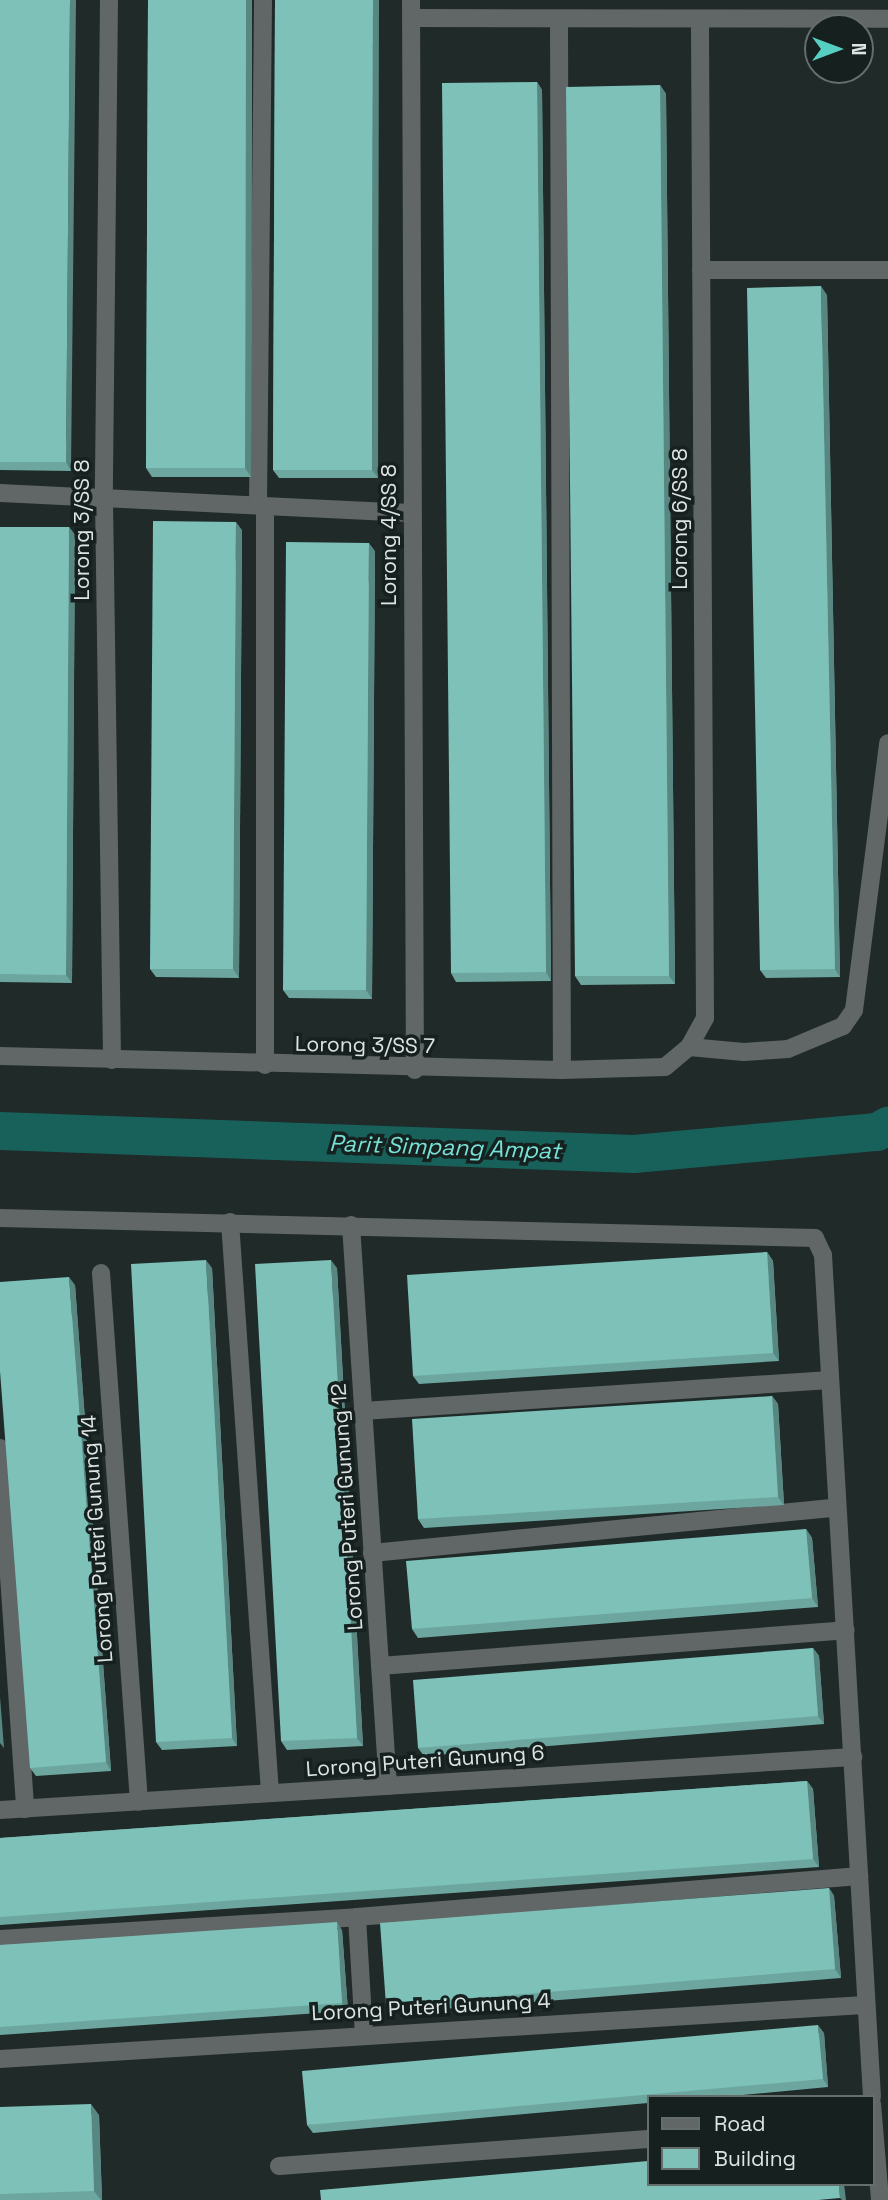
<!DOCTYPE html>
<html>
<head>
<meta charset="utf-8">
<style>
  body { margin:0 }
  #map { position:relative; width:888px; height:2200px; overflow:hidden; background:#1f2a29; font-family:"Space Grotesk",sans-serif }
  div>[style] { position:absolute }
  .canal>* { height:38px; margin:-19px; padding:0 19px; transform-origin:19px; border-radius:19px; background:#18615b }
  .service>* { height:18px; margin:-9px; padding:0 9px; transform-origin:9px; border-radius:9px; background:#616666 }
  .minor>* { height:18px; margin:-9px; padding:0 9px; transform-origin:9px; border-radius:9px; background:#616666 }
  .wall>* { inset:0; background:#6ca69f }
  .shaded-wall>* { inset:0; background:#588782 }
  .building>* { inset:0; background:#7dc1b9 }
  span { translate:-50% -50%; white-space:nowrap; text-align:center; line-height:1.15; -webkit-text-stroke:7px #16201f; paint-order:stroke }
  .street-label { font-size:21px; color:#dde4e3 }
  .water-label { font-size:23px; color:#77e1d6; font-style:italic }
  .legend { position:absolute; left:647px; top:2095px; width:228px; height:91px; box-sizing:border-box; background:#16201f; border:2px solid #666e6d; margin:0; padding:9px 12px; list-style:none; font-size:21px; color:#dde4e3 }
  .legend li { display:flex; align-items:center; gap:14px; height:35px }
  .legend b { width:35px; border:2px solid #666e6d }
  .north { position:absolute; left:804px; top:14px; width:70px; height:70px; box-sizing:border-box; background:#16201f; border:2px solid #666e6d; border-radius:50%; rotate:90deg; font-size:19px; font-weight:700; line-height:28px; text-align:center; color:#dde4e3 }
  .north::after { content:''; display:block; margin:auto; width:24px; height:32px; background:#56cec2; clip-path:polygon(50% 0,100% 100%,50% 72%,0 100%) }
</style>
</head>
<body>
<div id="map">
  <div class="canal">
    <div style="left:0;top:1131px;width:634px;rotate:2.08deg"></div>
    <div style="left:634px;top:1154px;width:244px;rotate:-5.2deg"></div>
    <div style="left:877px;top:1132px;width:13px;rotate:-29deg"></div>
  </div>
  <div class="service">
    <div style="left:559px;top:19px;width:1051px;rotate:89.84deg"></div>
    <div style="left:701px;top:270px;width:187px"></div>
    <div style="left:0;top:493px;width:411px;rotate:2.8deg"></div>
    <div style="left:258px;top:505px;width:505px;rotate:-89.43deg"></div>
    <div style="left:689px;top:1047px;width:55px;rotate:5.2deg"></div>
    <div style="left:744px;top:1052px;width:44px;rotate:-3.9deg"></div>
    <div style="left:788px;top:1049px;width:60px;rotate:-22.7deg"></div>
    <div style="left:843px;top:1026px;width:19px;rotate:-55deg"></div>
    <div style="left:854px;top:1010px;width:269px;rotate:-82.7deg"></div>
    <div style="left:265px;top:1065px;width:559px;rotate:-90deg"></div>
    <div style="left:230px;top:1222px;width:572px;rotate:85.99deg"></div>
    <div style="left:363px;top:1411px;width:468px;rotate:-3.8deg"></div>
    <div style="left:0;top:1448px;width:362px;rotate:86deg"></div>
    <div style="left:380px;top:1666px;width:467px;rotate:-4.4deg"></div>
    <div style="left:357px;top:1917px;width:117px;rotate:86.6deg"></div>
    <div style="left:0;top:1939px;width:358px;rotate:-3.5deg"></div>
    <div style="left:357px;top:1917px;width:504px;rotate:-4.67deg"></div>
    <div style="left:279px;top:2166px;width:370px;rotate:-4.2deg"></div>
  </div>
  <div class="minor">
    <div style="left:109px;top:0;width:499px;rotate:90.6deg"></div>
    <div style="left:104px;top:499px;width:561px;rotate:89.18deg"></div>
    <div style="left:411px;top:0;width:1070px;rotate:89.79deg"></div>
    <div style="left:411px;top:18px;width:477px;rotate:0.1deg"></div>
    <div style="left:0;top:1056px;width:562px;rotate:1.43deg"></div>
    <div style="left:562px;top:1070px;width:103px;rotate:-1.7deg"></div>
    <div style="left:665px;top:1067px;width:31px;rotate:-40deg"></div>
    <div style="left:689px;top:1047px;width:33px;rotate:-61deg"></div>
    <div style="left:705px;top:1018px;width:999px;rotate:-90.29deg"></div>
    <div style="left:0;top:1218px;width:815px;rotate:1.41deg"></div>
    <div style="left:815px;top:1238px;width:19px;rotate:65deg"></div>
    <div style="left:823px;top:1255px;width:843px;rotate:86.67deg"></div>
    <div style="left:351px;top:1225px;width:562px;rotate:86.23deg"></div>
    <div style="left:101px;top:1273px;width:530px;rotate:85.89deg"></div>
    <div style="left:372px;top:1553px;width:467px;rotate:-5.6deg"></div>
    <div style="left:0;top:1810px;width:855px;rotate:-3.56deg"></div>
    <div style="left:0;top:2059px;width:866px;rotate:-3.58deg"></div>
    <div style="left:872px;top:2104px;width:96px;rotate:85.2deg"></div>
  </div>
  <div class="wall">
    <div style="clip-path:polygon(0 0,71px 471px,0 470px)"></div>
    <div style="clip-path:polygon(148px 0,252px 0,251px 477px,152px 477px,146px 468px)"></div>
    <div style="clip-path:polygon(275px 0,378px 478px,279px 478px,273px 470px)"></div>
    <div style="clip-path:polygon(537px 82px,542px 90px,551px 981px,456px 982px,451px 973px)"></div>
    <div style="clip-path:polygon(660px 85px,666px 94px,675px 984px,581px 985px,575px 976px)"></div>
    <div style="clip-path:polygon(827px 295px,840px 977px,766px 978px,760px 970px)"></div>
    <div style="clip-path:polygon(0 527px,69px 527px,75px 535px,72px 983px,0 982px)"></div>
    <div style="clip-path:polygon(242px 530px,239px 978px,156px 977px,150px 969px)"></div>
    <div style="clip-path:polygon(375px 551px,372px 999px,289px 998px,283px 990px)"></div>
    <div style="clip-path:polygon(767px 1252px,773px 1261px,779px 1361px,419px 1384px,413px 1376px)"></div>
    <div style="clip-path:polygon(212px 1268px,237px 1746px,162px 1750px,156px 1742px)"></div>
    <div style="clip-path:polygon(337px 1268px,363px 1746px,287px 1750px,281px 1741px)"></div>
    <div style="clip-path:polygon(75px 1285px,111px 1771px,36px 1776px,30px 1768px)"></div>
    <div style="clip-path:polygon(772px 1396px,778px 1404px,784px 1505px,424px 1528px,418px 1519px)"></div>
    <div style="clip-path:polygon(806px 1529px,812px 1538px,818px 1607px,418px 1638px,412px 1629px)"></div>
    <div style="clip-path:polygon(813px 1648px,819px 1656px,824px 1724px,424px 1756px,418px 1748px)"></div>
    <div style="clip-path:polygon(807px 1781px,813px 1789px,819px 1867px,0 1925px,0 1838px)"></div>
    <div style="clip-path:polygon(829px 1888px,834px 1896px,841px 1978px,392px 2013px,386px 2005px)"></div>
    <div style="clip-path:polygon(342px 1930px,348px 2011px,0 2035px,0 1945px)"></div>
    <div style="clip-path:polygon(824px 2033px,828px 2087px,721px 2097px,648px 2097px,648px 2103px,313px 2133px,307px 2125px)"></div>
    <div style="clip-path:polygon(0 2107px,99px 2115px,102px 2200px,0 2200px)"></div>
  </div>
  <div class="shaded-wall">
    <div style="clip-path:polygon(70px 0,76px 0,71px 471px,66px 462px)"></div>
    <div style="clip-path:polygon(246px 0,252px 0,251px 477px,245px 468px)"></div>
    <div style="clip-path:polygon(373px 0,379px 0,378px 478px,372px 470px)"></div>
    <div style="clip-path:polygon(537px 82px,542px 90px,551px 981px,546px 972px)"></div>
    <div style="clip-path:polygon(660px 85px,666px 94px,675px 984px,669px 976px)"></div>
    <div style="clip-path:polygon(821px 286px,827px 295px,840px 977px,835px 969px)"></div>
    <div style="clip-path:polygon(236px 522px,242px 530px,239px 978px,233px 969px)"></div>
    <div style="clip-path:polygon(69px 527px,75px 535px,72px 983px,66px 975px)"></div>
    <div style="clip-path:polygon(369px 543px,375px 551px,372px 999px,366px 990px)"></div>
    <div style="clip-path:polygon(767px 1252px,773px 1261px,779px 1361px,773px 1353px)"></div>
    <div style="clip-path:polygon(206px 1260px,212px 1268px,237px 1746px,232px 1738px)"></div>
    <div style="clip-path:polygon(331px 1260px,337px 1268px,363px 1746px,357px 1738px)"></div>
    <div style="clip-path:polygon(69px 1277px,75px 1285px,111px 1771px,106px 1762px)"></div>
    <div style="clip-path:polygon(772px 1396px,778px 1404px,784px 1505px,778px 1497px)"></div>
    <div style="clip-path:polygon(806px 1529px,812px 1538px,818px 1607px,812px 1598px)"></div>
    <div style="clip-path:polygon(813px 1648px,819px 1656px,824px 1724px,818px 1716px)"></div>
    <div style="clip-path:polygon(0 1697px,4px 1748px,0 1743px)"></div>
    <div style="clip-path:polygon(807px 1781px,813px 1789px,819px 1867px,813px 1859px)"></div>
    <div style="clip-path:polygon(829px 1888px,834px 1896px,841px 1978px,835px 1969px)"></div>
    <div style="clip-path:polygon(337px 1922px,342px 1930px,348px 2011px,342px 2003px)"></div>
    <div style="clip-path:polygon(818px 2025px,824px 2033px,828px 2087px,823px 2079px)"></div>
    <div style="clip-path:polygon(91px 2104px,99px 2115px,102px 2200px,101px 2200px,94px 2191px)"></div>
    <div style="clip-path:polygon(839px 2184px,844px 2184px,846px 2200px,842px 2200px,840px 2198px)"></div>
  </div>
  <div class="building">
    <div style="clip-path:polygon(0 0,70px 0,66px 462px,0 462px)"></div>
    <div style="clip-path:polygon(148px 0,246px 0,245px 468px,146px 468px)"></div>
    <div style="clip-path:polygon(275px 0,373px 0,372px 470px,273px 470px)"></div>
    <div style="clip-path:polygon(537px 82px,546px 972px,451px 973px,442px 83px)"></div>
    <div style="clip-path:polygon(660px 85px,669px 976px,575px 976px,566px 87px)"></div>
    <div style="clip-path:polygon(821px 286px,835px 969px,760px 970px,747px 288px)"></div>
    <div style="clip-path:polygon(153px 521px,236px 522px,233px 969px,150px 969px)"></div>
    <div style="clip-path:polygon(0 527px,69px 527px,66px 975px,0 974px)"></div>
    <div style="clip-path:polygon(286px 542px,369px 543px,366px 990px,283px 990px)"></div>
    <div style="clip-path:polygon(767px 1252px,773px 1353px,413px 1376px,407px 1275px)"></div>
    <div style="clip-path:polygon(206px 1260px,232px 1738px,156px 1742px,131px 1264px)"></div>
    <div style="clip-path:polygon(331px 1260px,357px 1738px,281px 1741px,255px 1264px)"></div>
    <div style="clip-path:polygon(69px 1277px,106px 1762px,30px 1768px,0 1371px,0 1282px)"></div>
    <div style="clip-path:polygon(772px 1396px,778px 1497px,418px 1519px,412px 1419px)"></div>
    <div style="clip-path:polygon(806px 1529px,812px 1598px,412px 1629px,406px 1561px)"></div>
    <div style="clip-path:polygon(813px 1648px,818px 1716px,418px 1748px,413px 1680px)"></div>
    <div style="clip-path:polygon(807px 1781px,813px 1859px,0 1917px,0 1838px)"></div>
    <div style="clip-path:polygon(829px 1888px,835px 1969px,386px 2005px,380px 1923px)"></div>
    <div style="clip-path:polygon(337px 1922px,342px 2003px,0 2027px,0 1945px)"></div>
    <div style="clip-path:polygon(818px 2025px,823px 2079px,307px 2125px,302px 2071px)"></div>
    <div style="clip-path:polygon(91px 2104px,94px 2191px,0 2194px,0 2107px)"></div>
    <div style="clip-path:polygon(648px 2161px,648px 2184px,839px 2184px,840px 2198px,818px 2200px,321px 2200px,320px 2190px)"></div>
  </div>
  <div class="street-label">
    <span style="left:680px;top:519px;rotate:-90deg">Lorong 6/SS 8</span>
    <span style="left:82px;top:530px;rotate:-90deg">Lorong 3/SS 8</span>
    <span style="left:389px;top:535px;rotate:-90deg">Lorong 4/SS 8</span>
    <span style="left:365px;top:1045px;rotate:1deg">Lorong 3/SS 7</span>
    <span style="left:347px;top:1507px;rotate:-94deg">Lorong Puteri Gunung 12</span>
    <span style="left:97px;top:1539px;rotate:-94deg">Lorong Puteri Gunung 14</span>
    <span style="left:425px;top:1761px;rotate:-4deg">Lorong Puteri Gunung 6</span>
    <span style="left:431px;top:2007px;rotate:-3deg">Lorong Puteri Gunung 4</span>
  </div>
  <div class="water-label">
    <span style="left:445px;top:1147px;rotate:2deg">Parit Simpang Ampat</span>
  </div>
  <ul class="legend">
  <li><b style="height:9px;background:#616666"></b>Road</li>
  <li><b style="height:19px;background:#7dc1b9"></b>Building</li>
  </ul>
  <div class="north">N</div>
</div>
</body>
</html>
